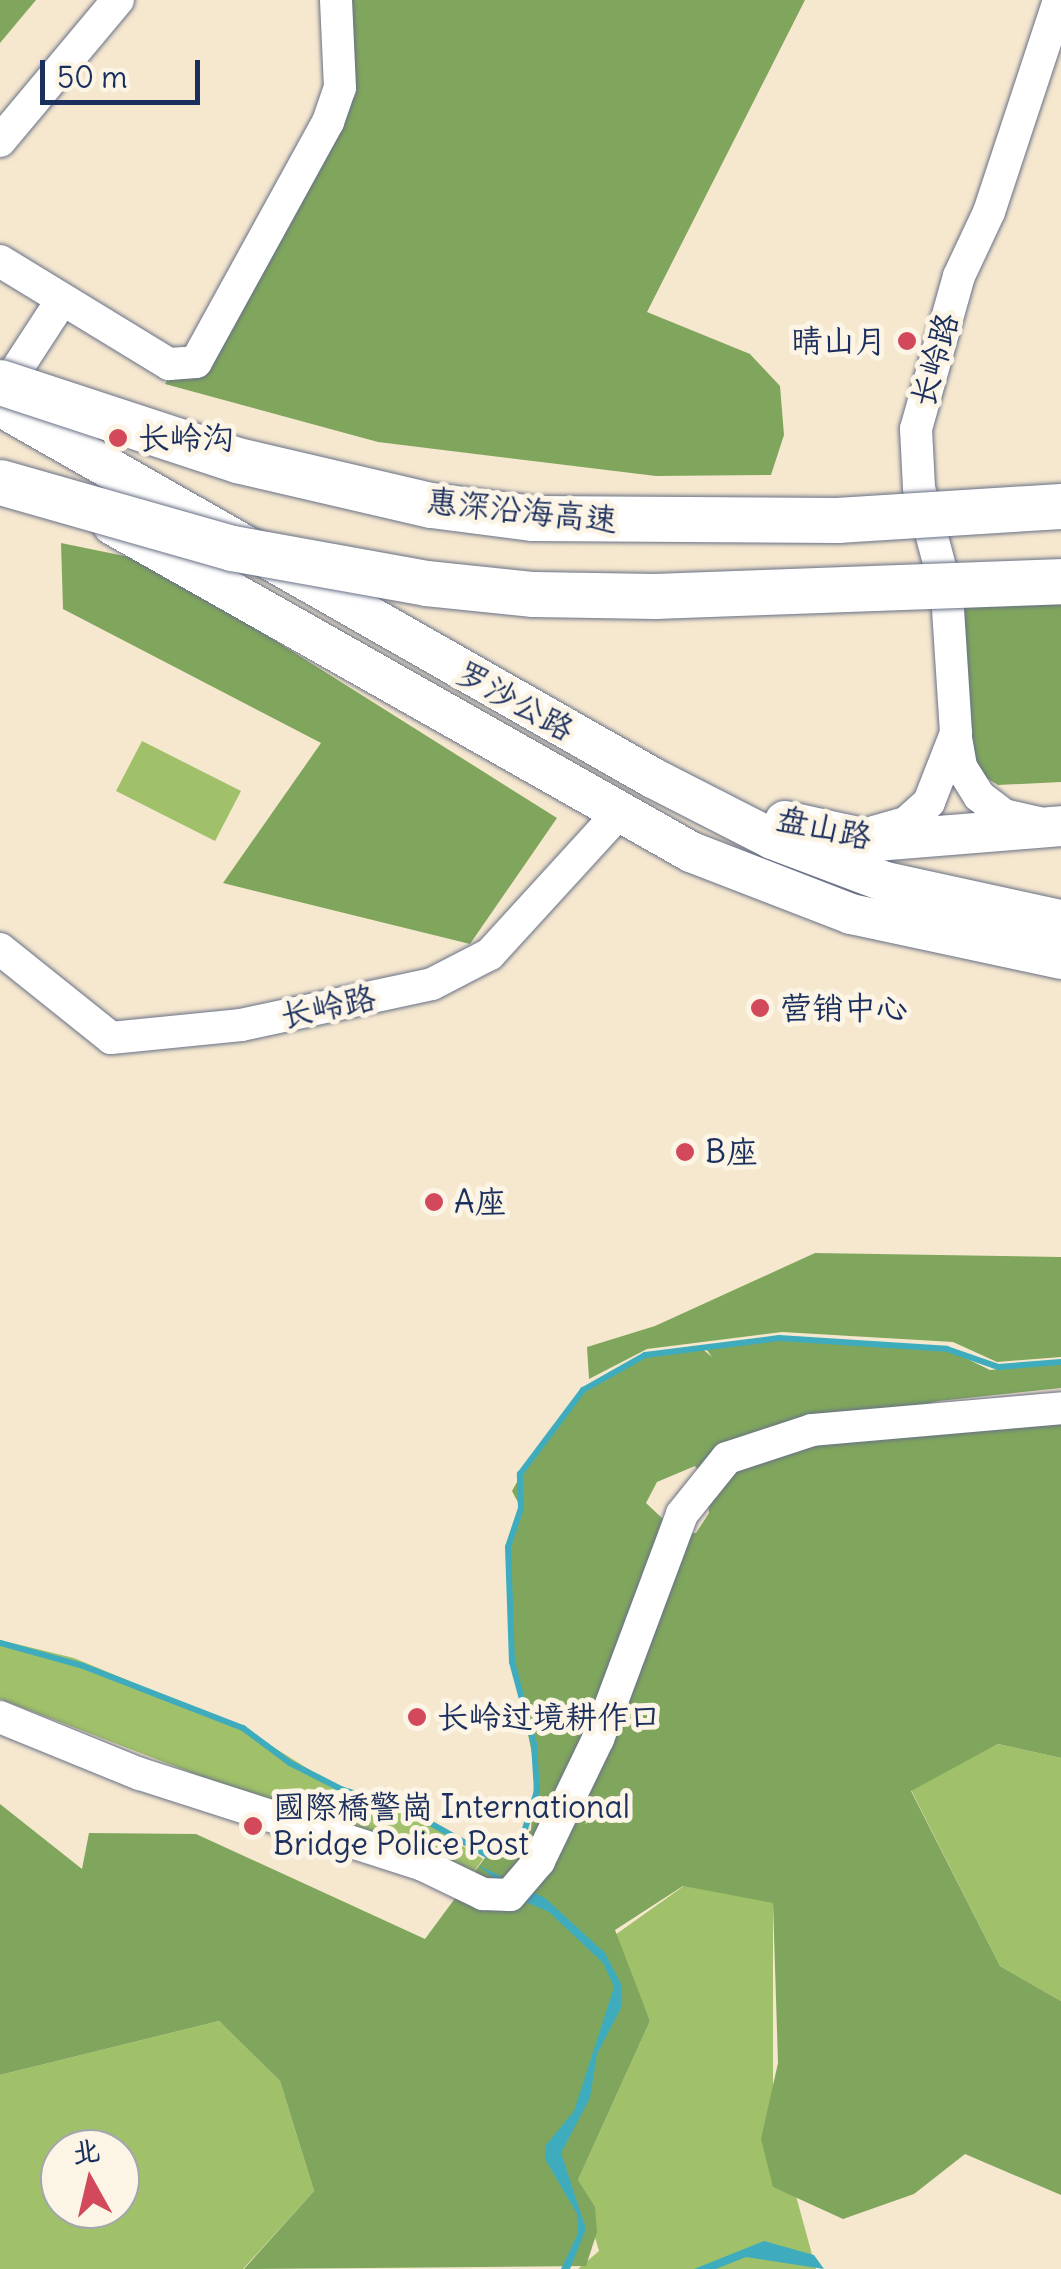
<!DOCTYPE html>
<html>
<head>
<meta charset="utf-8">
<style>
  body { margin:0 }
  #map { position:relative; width:1061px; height:2269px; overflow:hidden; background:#f6e8cf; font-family:Delius,"LXGW WenKai TC",sans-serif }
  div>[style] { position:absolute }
  .green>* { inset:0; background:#a0c069 }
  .forest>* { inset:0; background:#80a65d }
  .water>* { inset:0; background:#3facbe }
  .stream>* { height:6px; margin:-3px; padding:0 3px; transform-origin:3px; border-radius:3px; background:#3facbe }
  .roads { filter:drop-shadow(0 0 2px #687086) drop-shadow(0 0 2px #687086) }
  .minor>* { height:32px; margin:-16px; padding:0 16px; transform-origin:16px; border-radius:16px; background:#fff }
  .major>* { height:40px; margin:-20px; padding:0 20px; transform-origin:20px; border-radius:20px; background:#fff }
  .bridges { filter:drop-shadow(0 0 2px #687086) drop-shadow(0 0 2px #687086) }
  .highway-bridge>* { height:45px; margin:-22.5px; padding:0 22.5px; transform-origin:22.5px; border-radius:22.5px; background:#fff }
  .dots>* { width:28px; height:28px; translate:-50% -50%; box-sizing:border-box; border:5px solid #fcf5e5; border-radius:50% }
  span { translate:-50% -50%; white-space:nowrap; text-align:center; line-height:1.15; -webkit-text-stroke:10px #fcf5e5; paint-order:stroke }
  .poi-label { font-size:32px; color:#1b2f5e }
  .right { translate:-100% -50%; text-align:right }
  .left { translate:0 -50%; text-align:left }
  .street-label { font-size:32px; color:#1b2f5e }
  .north { position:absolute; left:40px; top:2129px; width:100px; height:100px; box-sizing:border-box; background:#fcf5e5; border:2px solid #a2a6af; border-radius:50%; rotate:352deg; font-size:28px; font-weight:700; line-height:40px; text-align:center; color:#1b2f5e }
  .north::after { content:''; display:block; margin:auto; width:35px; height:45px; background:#d1495b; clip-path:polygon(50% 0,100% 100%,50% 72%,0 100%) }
  .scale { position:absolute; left:40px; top:60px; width:160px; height:45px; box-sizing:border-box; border:5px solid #1b2f5e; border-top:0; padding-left:12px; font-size:30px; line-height:35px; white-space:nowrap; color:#1b2f5e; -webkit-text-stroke:8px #fcf5e5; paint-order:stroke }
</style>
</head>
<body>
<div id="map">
  <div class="green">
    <div style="clip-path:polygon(142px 741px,241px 791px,215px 841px,116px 791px)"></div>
    <div style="clip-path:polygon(0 1640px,74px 1658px,243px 1728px,337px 1787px,407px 1810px,483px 1859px,473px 1873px,420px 1846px,299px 1814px,0 1699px)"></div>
    <div style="clip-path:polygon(998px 1744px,1061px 1758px,1061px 2001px,1000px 1966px,911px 1790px)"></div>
    <div style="clip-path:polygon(688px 1883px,773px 1902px,773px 2187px,796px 2196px,816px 2269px,578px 2269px,599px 2251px,578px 2180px,650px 2021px,615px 1935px)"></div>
    <div style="clip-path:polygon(evenodd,219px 2021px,280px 2081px,314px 2191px,243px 2269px,0 2269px,0 2075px,219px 2021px,60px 2149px,120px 2149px,120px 2209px,60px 2209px,60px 2149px)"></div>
  </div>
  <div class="forest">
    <div style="clip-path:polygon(0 0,36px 0,0 43px)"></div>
    <div style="clip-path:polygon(342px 0,805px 0,647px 312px,750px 354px,780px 386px,784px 435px,771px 475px,656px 476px,378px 442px,165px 384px,350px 80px)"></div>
    <div style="clip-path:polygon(61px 543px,149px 561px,557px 818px,470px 944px,223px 883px,321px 743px,63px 609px)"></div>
    <div style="clip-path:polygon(1061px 594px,1061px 782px,998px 785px,970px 768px,954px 598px)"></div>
    <div style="clip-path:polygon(815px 1253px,1061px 1257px,1061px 1357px,997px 1362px,953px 1342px,782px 1332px,647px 1349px,589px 1379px,587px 1347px,655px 1326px)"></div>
    <div style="clip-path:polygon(evenodd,774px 1339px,947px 1349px,990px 1370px,1061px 1363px,1061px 1388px,939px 1401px,812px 1430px,1061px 1415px,1061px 1758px,998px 1744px,911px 1791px,1000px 1966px,1061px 2001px,1061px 2195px,965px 2154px,914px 2194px,843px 2219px,773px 2187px,761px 2139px,778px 2063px,773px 1903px,683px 1886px,615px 1930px,650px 2021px,578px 2180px,595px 2207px,597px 2232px,586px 2266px,244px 2269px,314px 2191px,280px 2081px,219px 2021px,0 2075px,0 1804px,82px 1869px,89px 1833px,196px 1834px,425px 1939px,487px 1855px,511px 1848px,531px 1830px,535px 1768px,515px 1672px,508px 1547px,521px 1508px,512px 1491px,527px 1464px,583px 1390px,645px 1355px,699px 1346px,712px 1357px,704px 1346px,774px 1339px,695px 1466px,706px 1479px,709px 1513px,696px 1533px,679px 1534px,646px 1503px,657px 1482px,695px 1466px)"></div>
  </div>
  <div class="water">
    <div style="clip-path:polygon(478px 1865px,545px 1898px,605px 1953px,621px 1984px,622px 2006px,597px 2054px,590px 2098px,561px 2153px,586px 2229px,570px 2269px,561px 2269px,578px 2233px,577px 2214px,545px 2159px,546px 2145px,574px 2111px,614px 1987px,603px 1963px,549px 1912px,519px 1899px)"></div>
    <div style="clip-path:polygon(764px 2241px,814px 2255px,824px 2269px,746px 2257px,716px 2269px,694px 2269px)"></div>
  </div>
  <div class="stream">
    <div style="left:0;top:1643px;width:86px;rotate:15.5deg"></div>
    <div style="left:83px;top:1666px;width:172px;rotate:21.2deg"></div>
    <div style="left:243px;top:1728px;width:59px;rotate:36.7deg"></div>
    <div style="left:290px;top:1763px;width:57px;rotate:27deg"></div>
    <div style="left:341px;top:1789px;width:69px;rotate:17.7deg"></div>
    <div style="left:407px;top:1810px;width:92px;rotate:29.4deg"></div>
    <div style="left:487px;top:1855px;width:25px;rotate:-16deg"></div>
    <div style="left:511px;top:1848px;width:21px;rotate:-51deg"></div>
    <div style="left:524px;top:1832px;width:43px;rotate:-72.4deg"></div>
    <div style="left:537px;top:1791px;width:47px;rotate:-93.7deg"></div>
    <div style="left:534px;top:1744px;width:85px;rotate:-105deg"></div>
    <div style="left:512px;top:1662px;width:115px;rotate:-92deg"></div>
    <div style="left:508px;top:1547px;width:41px;rotate:-71.6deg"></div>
    <div style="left:521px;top:1508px;width:34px;rotate:-92deg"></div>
    <div style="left:520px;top:1474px;width:105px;rotate:-53.1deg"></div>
    <div style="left:583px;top:1390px;width:71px;rotate:-29.4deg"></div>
    <div style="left:645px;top:1355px;width:135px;rotate:-7.2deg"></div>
    <div style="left:779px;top:1338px;width:168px;rotate:3.7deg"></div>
    <div style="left:947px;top:1349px;width:54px;rotate:19.4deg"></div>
    <div style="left:998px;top:1367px;width:63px;rotate:-4.5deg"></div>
  </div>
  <div class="roads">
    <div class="minor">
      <div style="left:0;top:141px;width:184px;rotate:-50.1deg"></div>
      <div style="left:0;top:261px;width:198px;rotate:31.4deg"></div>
      <div style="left:169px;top:364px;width:27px;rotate:-4deg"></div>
      <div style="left:196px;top:362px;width:274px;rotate:-61.2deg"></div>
      <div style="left:328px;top:122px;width:36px;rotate:-71deg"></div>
      <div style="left:340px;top:88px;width:88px;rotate:-92.6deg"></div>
      <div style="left:0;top:395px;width:113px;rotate:-56.9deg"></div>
      <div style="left:956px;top:738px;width:29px;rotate:80deg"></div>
      <div style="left:961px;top:767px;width:34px;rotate:58deg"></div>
      <div style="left:979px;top:796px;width:31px;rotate:37deg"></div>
      <div style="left:1004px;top:815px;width:35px;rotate:13deg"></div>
      <div style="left:874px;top:832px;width:33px;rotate:-16deg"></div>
      <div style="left:906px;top:823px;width:31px;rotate:-42deg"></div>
      <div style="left:929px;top:802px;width:74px;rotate:-68.6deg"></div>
      <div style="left:956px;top:733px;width:140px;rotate:-93.7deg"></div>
      <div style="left:947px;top:593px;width:109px;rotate:-104.9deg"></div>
      <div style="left:919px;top:488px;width:59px;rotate:-92.9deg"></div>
      <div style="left:916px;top:429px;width:159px;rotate:-74.3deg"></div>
      <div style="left:959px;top:276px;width:71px;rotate:-64.9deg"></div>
      <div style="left:989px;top:212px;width:223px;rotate:-71.7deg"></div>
      <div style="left:0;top:949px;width:142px;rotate:38.7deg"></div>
      <div style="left:111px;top:1038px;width:131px;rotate:-5.7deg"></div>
      <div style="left:241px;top:1025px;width:195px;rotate:-12.1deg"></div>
      <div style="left:432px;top:984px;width:65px;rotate:-27.3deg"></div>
      <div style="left:490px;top:954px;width:190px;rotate:-47.6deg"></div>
      <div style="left:0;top:1717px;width:151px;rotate:22.2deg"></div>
      <div style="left:140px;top:1774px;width:297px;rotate:17.8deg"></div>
      <div style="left:423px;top:1865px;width:67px;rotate:25.8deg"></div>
      <div style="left:483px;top:1894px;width:27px;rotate:2deg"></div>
      <div style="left:510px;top:1895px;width:45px;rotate:-49.5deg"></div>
      <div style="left:539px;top:1861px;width:136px;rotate:-64.2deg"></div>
      <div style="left:598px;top:1739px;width:240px;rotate:-69.5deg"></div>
      <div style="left:682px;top:1514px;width:72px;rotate:-51.2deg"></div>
      <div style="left:727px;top:1458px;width:89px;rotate:-18.2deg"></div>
      <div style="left:812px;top:1430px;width:250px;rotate:-5deg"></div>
    </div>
    <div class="major">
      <div style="left:0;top:406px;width:752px;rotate:29.67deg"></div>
      <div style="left:653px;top:778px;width:134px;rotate:27.1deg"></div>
      <div style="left:772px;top:839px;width:122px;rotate:20.7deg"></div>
      <div style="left:886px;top:882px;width:179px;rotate:12.3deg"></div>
      <div style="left:113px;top:525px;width:664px;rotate:29.5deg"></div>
      <div style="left:691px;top:852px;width:172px;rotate:21.2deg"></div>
      <div style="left:851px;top:914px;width:215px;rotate:12.1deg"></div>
      <div style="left:785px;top:821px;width:93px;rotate:12.4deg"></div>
      <div style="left:876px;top:841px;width:186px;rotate:-4.6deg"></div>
    </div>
  </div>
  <div class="bridges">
    <div class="highway-bridge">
      <div style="left:0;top:382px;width:250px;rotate:18.2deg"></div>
      <div style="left:237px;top:460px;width:199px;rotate:13.1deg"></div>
      <div style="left:431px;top:505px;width:103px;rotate:7.3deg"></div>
      <div style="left:533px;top:518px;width:304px;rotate:0.4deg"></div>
      <div style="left:837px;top:520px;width:224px;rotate:-3.6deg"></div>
      <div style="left:0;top:482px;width:241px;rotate:15.9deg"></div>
      <div style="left:232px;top:548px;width:197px;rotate:10.2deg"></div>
      <div style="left:426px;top:583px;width:108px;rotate:5.9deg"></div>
      <div style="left:533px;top:594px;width:123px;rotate:0.9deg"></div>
      <div style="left:656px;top:596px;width:405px;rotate:-2.1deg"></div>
    </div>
  </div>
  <div class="dots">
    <div style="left:907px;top:341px;background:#d1495b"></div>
    <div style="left:118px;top:438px;background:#d1495b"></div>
    <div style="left:760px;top:1008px;background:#d1495b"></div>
    <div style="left:685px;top:1152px;background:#d1495b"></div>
    <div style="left:434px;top:1202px;background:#d1495b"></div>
    <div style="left:417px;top:1717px;background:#d1495b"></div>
    <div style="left:253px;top:1826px;background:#d1495b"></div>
  </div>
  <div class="poi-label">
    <span class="right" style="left:887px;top:341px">晴山月</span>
    <span class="left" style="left:138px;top:438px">长岭沟</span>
    <span class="left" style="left:780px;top:1008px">营销中心</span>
    <span class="left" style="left:705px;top:1152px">B座</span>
    <span class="left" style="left:454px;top:1202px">A座</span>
    <span class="left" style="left:437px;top:1717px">长岭过境耕作口</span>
    <span class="left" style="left:273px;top:1826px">國際橋警崗 International<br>Bridge Police Post</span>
  </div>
  <div class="street-label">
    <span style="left:935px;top:360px;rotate:-74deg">长岭路</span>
    <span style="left:522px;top:511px;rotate:6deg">惠深沿海高速</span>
    <span style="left:515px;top:701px;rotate:29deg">罗沙公路</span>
    <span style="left:824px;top:828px;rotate:12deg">盘山路</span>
    <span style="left:328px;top:1007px;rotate:-12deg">长岭路</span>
  </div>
  <div class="north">北</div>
  <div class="scale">50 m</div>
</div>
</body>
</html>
